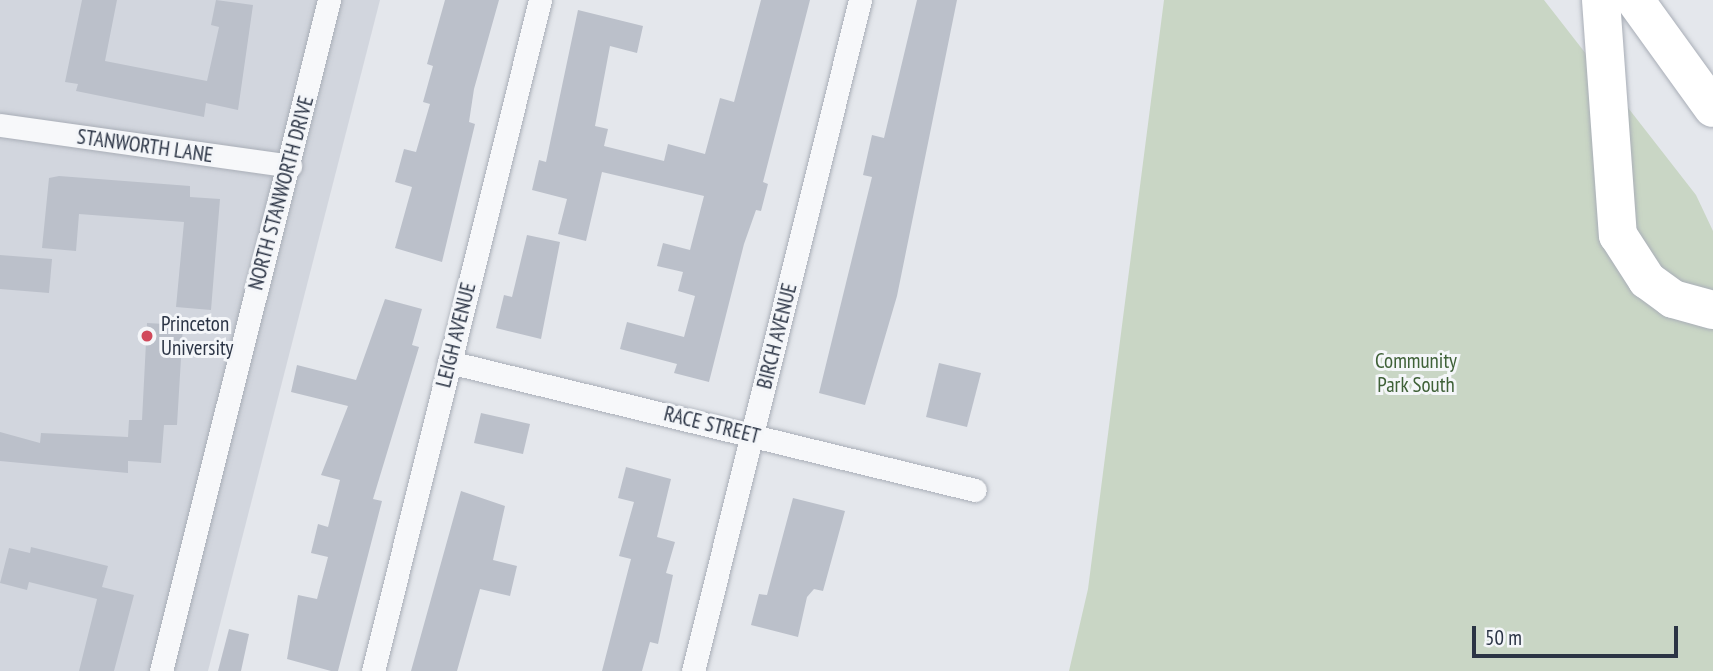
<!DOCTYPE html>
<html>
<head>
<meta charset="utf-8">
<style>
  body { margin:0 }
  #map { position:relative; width:1713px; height:671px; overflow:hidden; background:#e4e7ec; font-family:"PT Sans Narrow",sans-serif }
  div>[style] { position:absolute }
  .built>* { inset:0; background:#d2d6de }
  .green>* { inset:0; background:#c9d6c5 }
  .building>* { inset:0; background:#bbc0ca }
  .roads { filter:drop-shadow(0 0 2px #a9aeb7) drop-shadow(0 0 2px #a9aeb7) }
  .street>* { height:23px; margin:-11.5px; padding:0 11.5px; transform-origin:11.5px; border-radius:11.5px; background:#f7f8fa }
  .highway>* { height:38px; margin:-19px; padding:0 19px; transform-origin:19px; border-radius:19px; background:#fff }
  .dots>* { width:19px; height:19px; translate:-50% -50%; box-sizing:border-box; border:4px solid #f4f6f9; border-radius:50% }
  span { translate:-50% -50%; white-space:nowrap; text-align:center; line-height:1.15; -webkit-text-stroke:6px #f4f6f9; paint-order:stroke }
  .street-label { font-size:21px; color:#2b3445 }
  .poi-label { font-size:21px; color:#2b3445 }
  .left { translate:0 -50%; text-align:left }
  .park-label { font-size:21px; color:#3f6138 }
  .scale { position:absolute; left:1472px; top:626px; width:206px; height:32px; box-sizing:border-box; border:4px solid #2b3445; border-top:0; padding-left:9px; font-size:21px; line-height:24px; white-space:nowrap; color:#2b3445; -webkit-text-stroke:5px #f4f6f9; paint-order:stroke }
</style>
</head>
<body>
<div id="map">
  <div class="built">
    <div style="clip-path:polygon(0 0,380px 0,208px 671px,0 671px)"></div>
  </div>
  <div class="green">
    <div style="clip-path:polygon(1164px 0,1544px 0,1696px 195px,1713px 231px,1713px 671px,1069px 671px,1088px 589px)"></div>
  </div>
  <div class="building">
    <div style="clip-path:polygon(82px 0,117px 0,105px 61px,207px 81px,219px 27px,211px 25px,216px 0,253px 5px,238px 110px,206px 103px,204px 117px,76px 91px,78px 84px,65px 82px)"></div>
    <div style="clip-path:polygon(445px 0,499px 0,474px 89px,469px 122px,475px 124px,442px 262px,395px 248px,412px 187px,395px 182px,404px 149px,416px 152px,430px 104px,423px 102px,433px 66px,427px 64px)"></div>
    <div style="clip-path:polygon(761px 0,810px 0,763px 182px,768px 184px,761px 211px,756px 210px,744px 244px,709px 382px,674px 373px,677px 364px,620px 349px,627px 322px,684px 337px,695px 296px,678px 291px,683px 272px,657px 266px,663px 243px,690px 250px,704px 196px,602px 172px,586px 241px,558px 234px,567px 199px,532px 190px,539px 160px,546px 162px,578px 10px,643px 26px,637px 53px,610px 46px,595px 126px,608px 129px,604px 146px,664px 161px,668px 144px,705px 154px,720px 98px,734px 102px)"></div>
    <div style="clip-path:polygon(917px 0,957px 0,897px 296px,865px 405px,819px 393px,872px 177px,863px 175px,872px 135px,884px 138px)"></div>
    <div style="clip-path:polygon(59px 176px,190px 186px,190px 197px,220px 199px,211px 310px,176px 307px,184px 222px,79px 214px,76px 251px,42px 248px,49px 178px)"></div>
    <div style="clip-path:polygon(527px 235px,560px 242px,541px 339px,496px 328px,504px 295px,512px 297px)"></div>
    <div style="clip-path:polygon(0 255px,52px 259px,49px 293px,0 289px)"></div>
    <div style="clip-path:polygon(385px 299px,422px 309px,412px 345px,419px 347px,373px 499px,382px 501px,338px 671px,331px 671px,287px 659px,298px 595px,317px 599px,328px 557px,311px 553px,318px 524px,328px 527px,340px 480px,321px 475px,348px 406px,291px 392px,297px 365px,356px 380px)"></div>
    <div style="clip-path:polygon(147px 323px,183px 325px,177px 425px,164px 425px,161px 463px,128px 461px,128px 473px,0 461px,0 432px,40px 443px,41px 433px,128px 437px,129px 420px,142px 420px)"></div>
    <div style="clip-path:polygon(939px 363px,981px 373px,967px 427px,926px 417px)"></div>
    <div style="clip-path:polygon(481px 413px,530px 424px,523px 454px,474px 443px)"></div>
    <div style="clip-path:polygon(626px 467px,671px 479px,657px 537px,675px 542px,666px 573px,673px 575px,658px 644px,650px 642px,642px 671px,602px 671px,631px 559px,619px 556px,634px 502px,618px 498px)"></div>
    <div style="clip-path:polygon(461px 491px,505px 506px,493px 560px,517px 566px,510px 596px,480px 589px,457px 671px,411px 671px)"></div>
    <div style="clip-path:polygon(793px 498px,845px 511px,823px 591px,814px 589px,807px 597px,798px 637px,751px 625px,759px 594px,767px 595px)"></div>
    <div style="clip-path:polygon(31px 547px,108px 566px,102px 587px,134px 595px,114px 671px,79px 671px,97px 599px,29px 582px,27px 590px,0 583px,9px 548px,30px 553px)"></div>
    <div style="clip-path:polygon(229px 629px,249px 634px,241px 671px,218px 671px)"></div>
  </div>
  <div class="roads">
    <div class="street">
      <div style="left:0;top:125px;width:293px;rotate:8deg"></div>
      <div style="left:449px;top:362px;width:541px;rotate:13.68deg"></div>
      <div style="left:161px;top:671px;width:692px;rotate:-75.94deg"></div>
      <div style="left:373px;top:671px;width:691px;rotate:-76.02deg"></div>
      <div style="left:693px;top:671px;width:691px;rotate:-76.02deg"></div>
    </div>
    <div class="highway">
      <div style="left:1601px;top:0;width:236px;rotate:85.9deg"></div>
      <div style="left:1618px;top:235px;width:54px;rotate:57.2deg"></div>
      <div style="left:1647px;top:280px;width:32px;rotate:36deg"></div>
      <div style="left:1673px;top:299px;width:41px;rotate:15.4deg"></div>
      <div style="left:1635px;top:0;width:133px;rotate:54.2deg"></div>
    </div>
  </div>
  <div class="dots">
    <div style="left:147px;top:336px;background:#d1495b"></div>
  </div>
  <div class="street-label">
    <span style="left:145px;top:146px;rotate:8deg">STANWORTH LANE</span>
    <span style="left:281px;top:193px;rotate:-75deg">NORTH STANWORTH DRIVE</span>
    <span style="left:456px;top:335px;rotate:-76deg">LEIGH AVENUE</span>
    <span style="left:777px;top:336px;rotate:-76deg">BIRCH AVENUE</span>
    <span style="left:712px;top:425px;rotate:14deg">RACE STREET</span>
  </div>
  <div class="poi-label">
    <span class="left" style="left:161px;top:336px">Princeton<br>University</span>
  </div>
  <div class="park-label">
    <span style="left:1416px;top:373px">Community<br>Park South</span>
  </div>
  <div class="scale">50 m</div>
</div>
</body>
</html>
